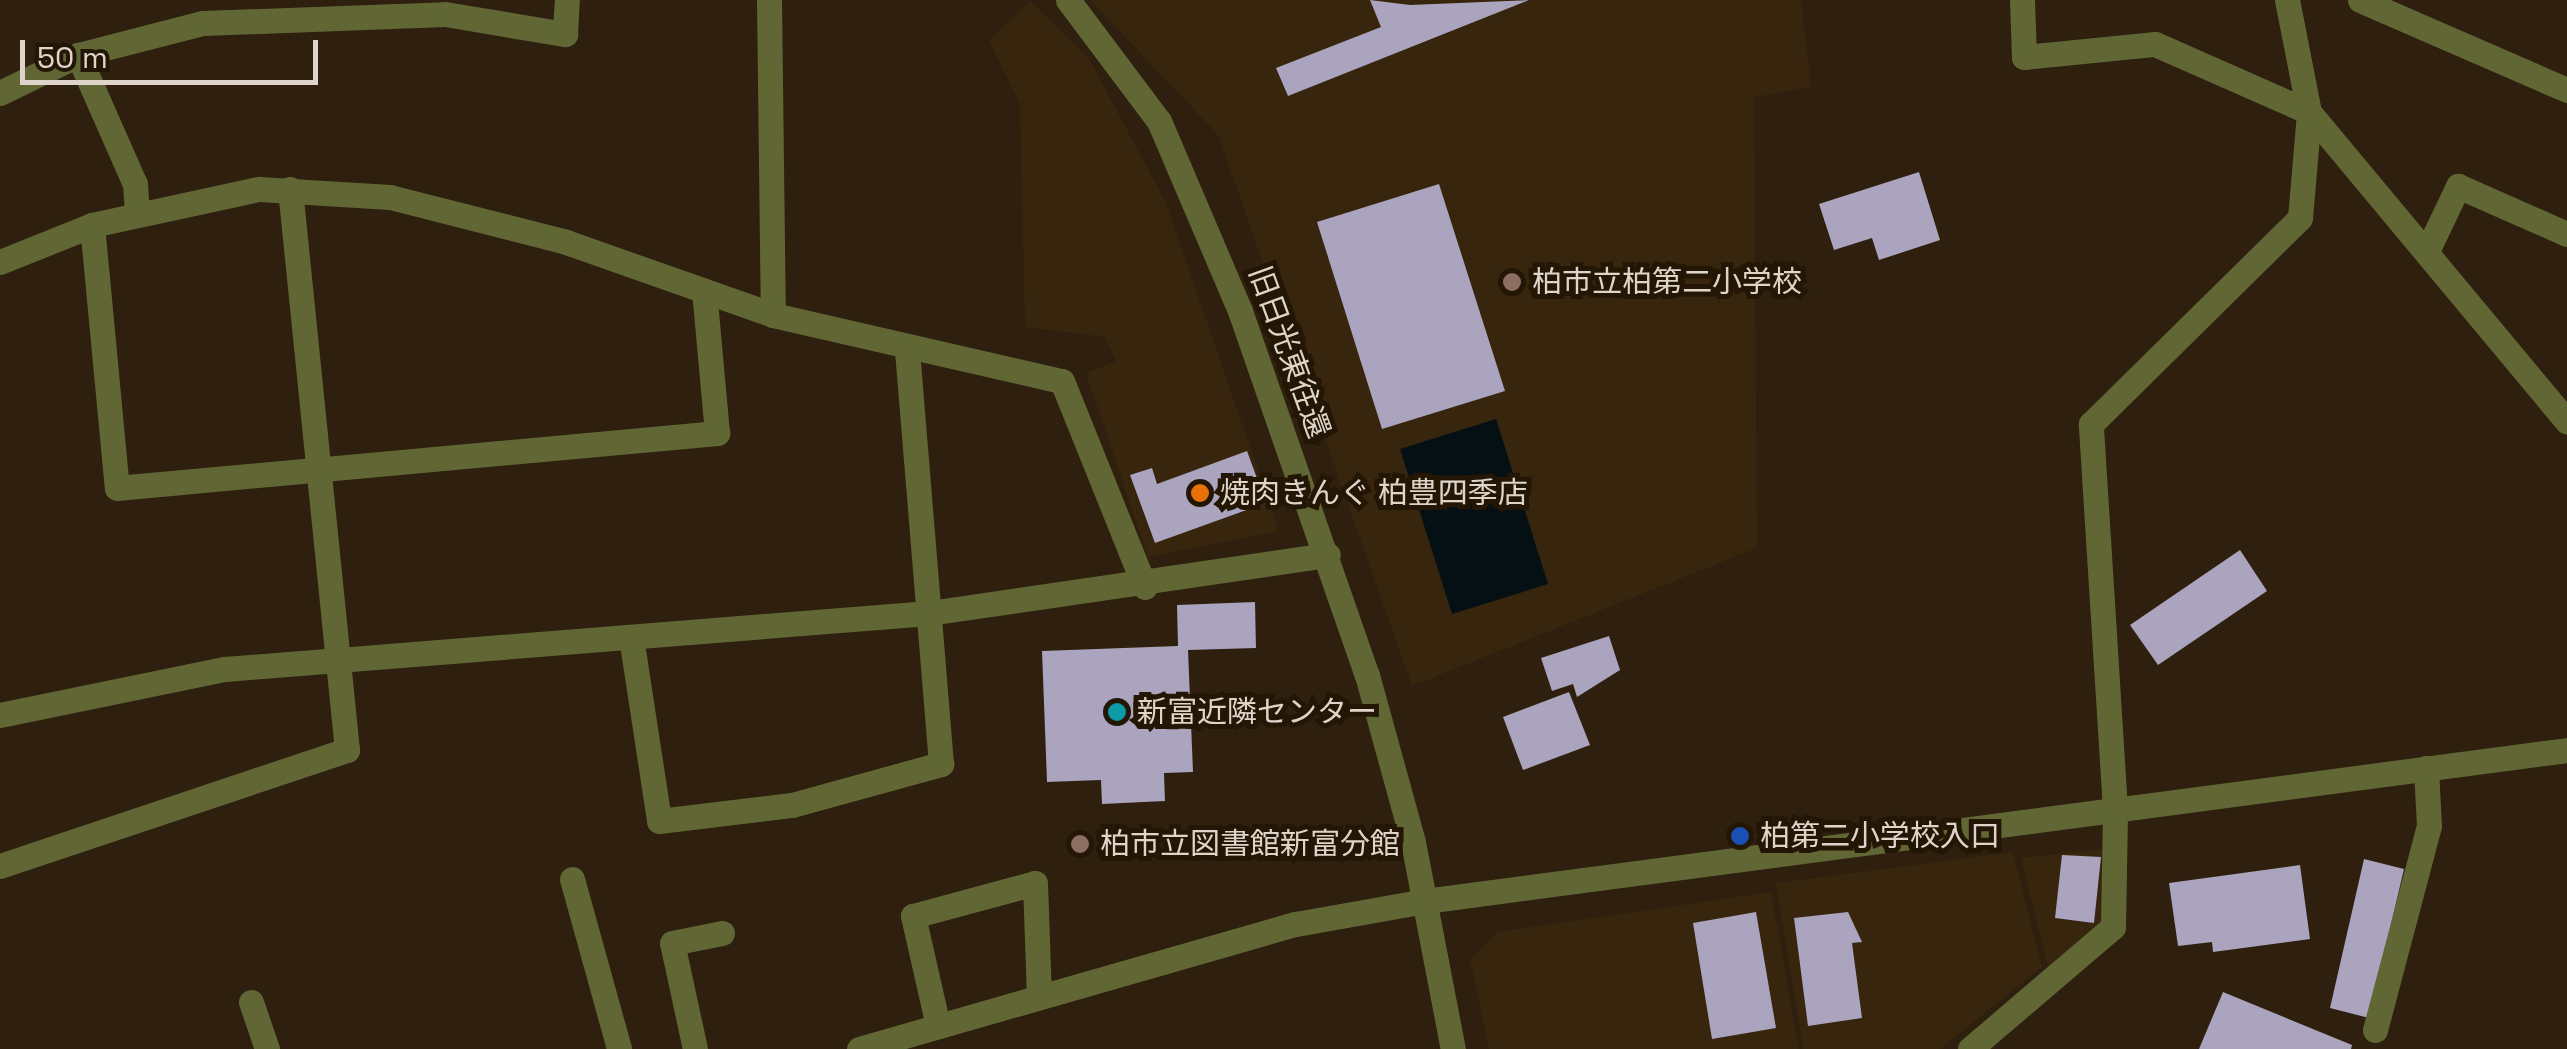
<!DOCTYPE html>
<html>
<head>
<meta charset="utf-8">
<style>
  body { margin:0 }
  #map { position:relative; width:2567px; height:1049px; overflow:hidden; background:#2e1f0e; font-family:"Space Grotesk","Noto Sans JP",sans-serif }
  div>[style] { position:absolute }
  .built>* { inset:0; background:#38250d }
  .water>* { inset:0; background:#051014 }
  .building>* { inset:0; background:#aba4be }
  .minor>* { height:25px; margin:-12.5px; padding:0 12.5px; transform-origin:12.5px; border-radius:12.5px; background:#606735 }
  .dots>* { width:28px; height:28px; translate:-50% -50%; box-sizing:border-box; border:5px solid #241605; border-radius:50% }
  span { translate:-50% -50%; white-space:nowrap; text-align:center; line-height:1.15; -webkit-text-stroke:10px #241605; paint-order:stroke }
  .poi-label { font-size:30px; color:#ded4c9 }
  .left { translate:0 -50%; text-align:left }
  .street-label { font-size:30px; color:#ded4c9 }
  .scale { position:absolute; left:20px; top:40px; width:298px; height:45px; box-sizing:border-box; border:5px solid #ded4c9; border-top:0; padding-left:12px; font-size:30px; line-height:35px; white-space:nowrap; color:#ded4c9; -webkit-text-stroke:8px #241605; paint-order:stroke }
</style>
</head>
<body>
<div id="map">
  <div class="built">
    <div style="clip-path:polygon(1090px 0,1801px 0,1811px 87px,1754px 97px,1757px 548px,1412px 686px,1218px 135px)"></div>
    <div style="clip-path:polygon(1030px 1px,1089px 58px,1166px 203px,1279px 531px,1148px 557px,1086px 373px,1116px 361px,1105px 337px,1025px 327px,1020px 104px,989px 41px)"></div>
    <div style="clip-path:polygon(2110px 848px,2103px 927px,2048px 967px,2021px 858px)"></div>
    <div style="clip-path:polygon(2013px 852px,2042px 967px,1940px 1049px,1803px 1049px,1776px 883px)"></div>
    <div style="clip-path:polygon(1771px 892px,1799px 1049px,1489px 1049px,1470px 960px,1497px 932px)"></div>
  </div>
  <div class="water">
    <div style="clip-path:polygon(1496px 419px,1548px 584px,1452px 614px,1400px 449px)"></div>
  </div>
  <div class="building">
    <div style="clip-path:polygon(1370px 0,1410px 5px,1529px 0,1288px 96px,1276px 68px,1381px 27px)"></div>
    <div style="clip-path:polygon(1919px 172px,1940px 240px,1879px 260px,1872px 238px,1834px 250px,1819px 204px)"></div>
    <div style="clip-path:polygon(1439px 184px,1505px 391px,1382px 429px,1317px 222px)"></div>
    <div style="clip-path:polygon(1247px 451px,1266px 503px,1155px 543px,1130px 475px,1152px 468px,1157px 484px)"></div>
    <div style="clip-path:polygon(2240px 550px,2267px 591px,2158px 665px,2130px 625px)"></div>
    <div style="clip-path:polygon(1255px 602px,1256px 648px,1188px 650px,1193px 772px,1164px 773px,1165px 801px,1102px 804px,1101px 780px,1047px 782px,1042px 651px,1178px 646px,1177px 605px)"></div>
    <div style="clip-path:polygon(1609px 636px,1620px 670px,1577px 697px,1573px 684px,1552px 691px,1541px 658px)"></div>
    <div style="clip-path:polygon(1569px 692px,1590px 745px,1523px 770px,1503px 717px)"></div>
    <div style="clip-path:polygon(2062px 855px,2101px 857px,2094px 923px,2055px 918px)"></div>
    <div style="clip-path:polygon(2364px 859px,2404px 869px,2369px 1018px,2330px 1008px)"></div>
    <div style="clip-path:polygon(2300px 865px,2310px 939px,2213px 952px,2212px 942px,2178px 946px,2169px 883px)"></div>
    <div style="clip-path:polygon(1756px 912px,1776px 1028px,1712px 1039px,1693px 923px)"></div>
    <div style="clip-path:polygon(1848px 912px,1862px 942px,1852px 943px,1862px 1018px,1808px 1026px,1794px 918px)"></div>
    <div style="clip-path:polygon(2223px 992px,2352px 1045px,2351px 1049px,2199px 1049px)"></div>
  </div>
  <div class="minor">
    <div style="left:769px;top:0;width:315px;rotate:89.3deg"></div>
    <div style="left:1068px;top:0;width:151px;rotate:53.1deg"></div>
    <div style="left:1159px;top:121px;width:207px;rotate:66.9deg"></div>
    <div style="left:1240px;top:311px;width:386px;rotate:70.8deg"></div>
    <div style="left:1367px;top:675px;width:173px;rotate:74.6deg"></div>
    <div style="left:1413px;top:842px;width:211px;rotate:79.1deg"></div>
    <div style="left:2022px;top:0;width:57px;rotate:88deg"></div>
    <div style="left:2024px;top:57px;width:132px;rotate:-5.7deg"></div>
    <div style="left:2155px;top:44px;width:168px;rotate:23.8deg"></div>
    <div style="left:2309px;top:112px;width:403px;rotate:50.2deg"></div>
    <div style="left:2360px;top:0;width:226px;rotate:23.5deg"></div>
    <div style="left:78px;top:55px;width:141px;rotate:66.2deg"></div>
    <div style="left:135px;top:184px;width:29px;rotate:86deg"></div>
    <div style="left:0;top:93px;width:87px;rotate:-26deg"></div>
    <div style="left:78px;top:55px;width:129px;rotate:-14.4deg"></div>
    <div style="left:203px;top:23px;width:242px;rotate:-2.1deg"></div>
    <div style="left:445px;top:14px;width:122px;rotate:9.5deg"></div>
    <div style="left:565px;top:34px;width:34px;rotate:-87deg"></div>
    <div style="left:92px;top:225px;width:264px;rotate:84.6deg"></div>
    <div style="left:117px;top:488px;width:603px;rotate:-5.24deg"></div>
    <div style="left:717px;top:433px;width:143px;rotate:-95.2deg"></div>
    <div style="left:2428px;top:249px;width:70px;rotate:-64.5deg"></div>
    <div style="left:2458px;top:186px;width:119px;rotate:23.8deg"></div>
    <div style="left:0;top:262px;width:99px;rotate:-21.9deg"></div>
    <div style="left:92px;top:225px;width:171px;rotate:-12.2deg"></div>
    <div style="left:259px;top:189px;width:131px;rotate:3.5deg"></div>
    <div style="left:390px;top:197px;width:182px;rotate:14.3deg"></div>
    <div style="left:566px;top:242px;width:219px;rotate:19.4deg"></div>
    <div style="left:773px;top:315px;width:296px;rotate:12.9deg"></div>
    <div style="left:1062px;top:381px;width:222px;rotate:68.1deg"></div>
    <div style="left:631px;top:637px;width:186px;rotate:81.3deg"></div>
    <div style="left:659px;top:821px;width:134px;rotate:-6.9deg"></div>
    <div style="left:792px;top:805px;width:155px;rotate:-15.4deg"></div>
    <div style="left:941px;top:764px;width:417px;rotate:-94.7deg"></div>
    <div style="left:0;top:715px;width:230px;rotate:-11.6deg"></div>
    <div style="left:225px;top:669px;width:706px;rotate:-4.55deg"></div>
    <div style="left:929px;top:613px;width:403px;rotate:-8.3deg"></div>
    <div style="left:0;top:866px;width:366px;rotate:-18.5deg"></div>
    <div style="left:347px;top:750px;width:564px;rotate:-95.8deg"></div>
    <div style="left:572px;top:879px;width:176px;rotate:74.5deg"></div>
    <div style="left:251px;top:1002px;width:50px;rotate:71.2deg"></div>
    <div style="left:938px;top:1026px;width:113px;rotate:-102.8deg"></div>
    <div style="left:913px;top:916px;width:126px;rotate:-15.1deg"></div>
    <div style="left:1035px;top:883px;width:112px;rotate:88deg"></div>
    <div style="left:2375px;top:1030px;width:211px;rotate:-75.2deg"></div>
    <div style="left:2429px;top:826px;width:58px;rotate:-93deg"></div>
    <div style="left:695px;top:1049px;width:108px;rotate:-102.2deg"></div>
    <div style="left:672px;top:943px;width:51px;rotate:-11.3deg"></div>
    <div style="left:859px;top:1049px;width:455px;rotate:-16deg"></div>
    <div style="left:1296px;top:924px;width:131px;rotate:-10.1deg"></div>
    <div style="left:1425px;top:901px;width:1152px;rotate:-7.53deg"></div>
    <div style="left:1970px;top:1049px;width:188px;rotate:-40.5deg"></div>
    <div style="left:2113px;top:927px;width:118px;rotate:-89deg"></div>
    <div style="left:2115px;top:809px;width:386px;rotate:-93.6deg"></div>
    <div style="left:2091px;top:424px;width:293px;rotate:-44.6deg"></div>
    <div style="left:2300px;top:218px;width:106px;rotate:-85.1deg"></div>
    <div style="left:2309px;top:112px;width:114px;rotate:-101.1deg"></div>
  </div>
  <div class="dots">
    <div style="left:1512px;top:282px;background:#8d6e63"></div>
    <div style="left:1200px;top:493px;background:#e8710a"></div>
    <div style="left:1117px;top:712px;background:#0f9aa8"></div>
    <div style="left:1740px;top:836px;background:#1a4fb4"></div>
    <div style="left:1080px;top:844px;background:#8d6e63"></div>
  </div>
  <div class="poi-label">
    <span class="left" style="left:1532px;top:282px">柏市立柏第二小学校</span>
    <span class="left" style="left:1220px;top:493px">焼肉きんぐ 柏豊四季店</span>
    <span class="left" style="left:1137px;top:712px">新富近隣センター</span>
    <span class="left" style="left:1760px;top:836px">柏第二小学校入口</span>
    <span class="left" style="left:1100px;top:844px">柏市立図書館新富分館</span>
  </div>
  <div class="street-label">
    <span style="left:1289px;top:352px;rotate:70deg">旧日光東往還</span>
  </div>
  <div class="scale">50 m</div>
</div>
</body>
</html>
